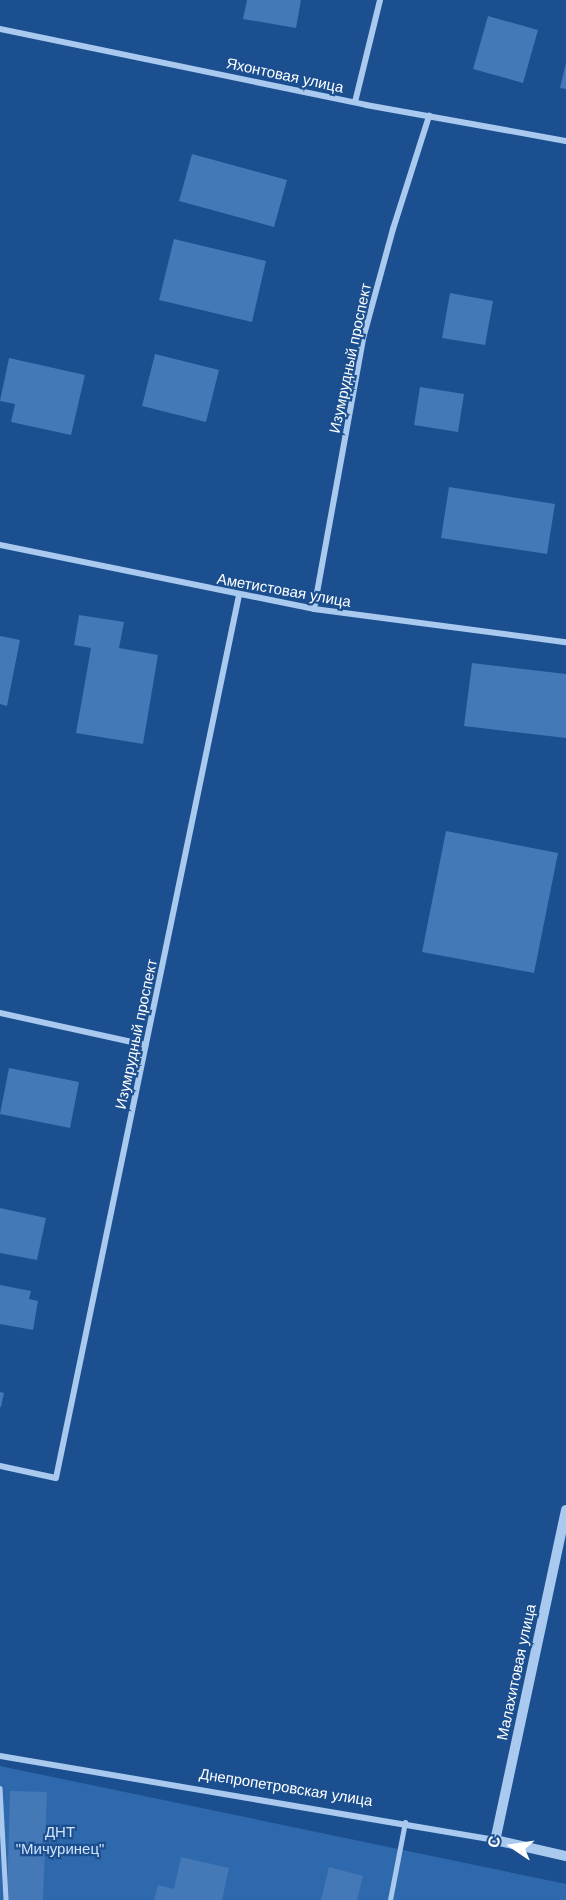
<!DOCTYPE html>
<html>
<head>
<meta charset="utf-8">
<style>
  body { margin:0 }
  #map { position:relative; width:566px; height:1900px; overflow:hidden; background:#1b4f8f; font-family:Helvetica,sans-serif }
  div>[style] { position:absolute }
  .green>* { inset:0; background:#2e69ad }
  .building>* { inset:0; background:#4478b7 }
  .service>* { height:4.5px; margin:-2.25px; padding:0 2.25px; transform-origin:2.25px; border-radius:2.25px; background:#a9c9ee }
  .minor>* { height:6px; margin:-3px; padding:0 3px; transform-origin:3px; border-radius:3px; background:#a9c9ee }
  .tertiary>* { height:10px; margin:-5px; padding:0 5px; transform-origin:5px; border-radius:5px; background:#a9c9ee }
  span { translate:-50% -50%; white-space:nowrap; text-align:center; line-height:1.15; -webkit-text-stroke:4.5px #1b4f8f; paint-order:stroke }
  .street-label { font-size:15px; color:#fff }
  .park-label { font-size:15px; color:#cfe3fa }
  .north { position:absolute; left:482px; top:1816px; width:60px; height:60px; -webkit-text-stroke:4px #1b4f8f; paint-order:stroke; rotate:283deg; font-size:16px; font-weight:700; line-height:24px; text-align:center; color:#fff }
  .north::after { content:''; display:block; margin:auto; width:21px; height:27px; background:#fff; clip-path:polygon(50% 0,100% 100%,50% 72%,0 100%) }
</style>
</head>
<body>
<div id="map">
  <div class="green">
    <div style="clip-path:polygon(0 1766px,566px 1884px,566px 1900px,0 1900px)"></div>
  </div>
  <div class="building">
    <div style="clip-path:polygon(247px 0,301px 0,296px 28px,243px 19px)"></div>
    <div style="clip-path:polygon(488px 16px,538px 30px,523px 83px,473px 69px)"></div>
    <div style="clip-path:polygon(566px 63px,566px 89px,560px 88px)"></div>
    <div style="clip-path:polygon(192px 154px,287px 180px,274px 227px,179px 201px)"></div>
    <div style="clip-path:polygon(174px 239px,266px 261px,252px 322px,159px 300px)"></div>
    <div style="clip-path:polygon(450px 293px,493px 301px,485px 345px,442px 338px)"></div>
    <div style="clip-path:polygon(155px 354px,219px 370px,206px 422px,142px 406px)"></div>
    <div style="clip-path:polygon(9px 358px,85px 375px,71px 435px,11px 422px,15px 404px,0 401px)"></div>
    <div style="clip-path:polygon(420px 387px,464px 394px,458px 432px,414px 425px)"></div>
    <div style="clip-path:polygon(449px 487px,555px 504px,547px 554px,441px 538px)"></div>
    <div style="clip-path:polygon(79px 615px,124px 622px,119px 648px,158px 655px,143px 744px,76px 733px,91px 648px,74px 645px)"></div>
    <div style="clip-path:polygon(0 636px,20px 640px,7px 706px,0 704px)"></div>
    <div style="clip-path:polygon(472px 663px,566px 674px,566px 738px,464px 726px)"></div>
    <div style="clip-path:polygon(446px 831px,558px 853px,534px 973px,422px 952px)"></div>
    <div style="clip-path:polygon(9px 1068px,79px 1082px,70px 1128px,0 1114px)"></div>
    <div style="clip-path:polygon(0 1208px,46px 1218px,37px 1260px,0 1253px)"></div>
    <div style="clip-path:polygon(0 1285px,31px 1291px,29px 1299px,38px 1301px,33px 1330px,0 1324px)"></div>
    <div style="clip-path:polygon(0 1392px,4px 1393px,1px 1407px,0 1407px)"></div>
    <div style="clip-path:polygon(10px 1791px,47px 1792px,43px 1900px,7px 1900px)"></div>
    <div style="clip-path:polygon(181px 1857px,229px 1868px,222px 1900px,154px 1900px,158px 1885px,174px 1889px)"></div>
    <div style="clip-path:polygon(329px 1867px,363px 1876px,357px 1900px,321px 1900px)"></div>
  </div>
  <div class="service">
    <div style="left:0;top:1788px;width:112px;rotate:86.9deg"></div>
    <div style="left:390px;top:1900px;width:79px;rotate:-79.1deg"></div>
  </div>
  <div class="minor">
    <div style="left:0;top:29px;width:374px;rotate:11.7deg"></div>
    <div style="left:366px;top:105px;width:203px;rotate:10.2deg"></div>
    <div style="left:355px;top:102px;width:105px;rotate:-76.2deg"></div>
    <div style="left:0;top:545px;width:320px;rotate:11.5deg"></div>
    <div style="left:314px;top:609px;width:254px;rotate:7.5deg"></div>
    <div style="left:314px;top:609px;width:279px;rotate:-79.7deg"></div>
    <div style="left:364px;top:335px;width:110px;rotate:-74.7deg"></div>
    <div style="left:393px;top:229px;width:119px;rotate:-72.3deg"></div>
    <div style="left:0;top:1013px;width:149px;rotate:12.4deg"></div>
    <div style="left:0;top:1466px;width:57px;rotate:12.1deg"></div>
    <div style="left:56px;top:1478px;width:902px;rotate:-78.29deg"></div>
    <div style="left:0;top:1756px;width:502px;rotate:9.63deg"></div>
  </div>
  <div class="tertiary">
    <div style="left:566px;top:1510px;width:338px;rotate:102.1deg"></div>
    <div style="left:495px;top:1840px;width:73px;rotate:12.7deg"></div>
  </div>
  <div class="street-label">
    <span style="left:285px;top:75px;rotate:12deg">Яхонтовая улица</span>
    <span style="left:350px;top:358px;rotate:-78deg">Изумрудный проспект</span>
    <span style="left:284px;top:590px;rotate:10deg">Аметистовая улица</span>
    <span style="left:136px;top:1034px;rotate:-78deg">Изумрудный проспект</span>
    <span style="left:516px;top:1672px;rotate:-78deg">Малахитовая улица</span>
    <span style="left:286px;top:1787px;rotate:9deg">Днепропетровская улица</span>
  </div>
  <div class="park-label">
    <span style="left:60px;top:1840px">ДНТ<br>"Мичуринец"</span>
  </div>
  <div class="north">С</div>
</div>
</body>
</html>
